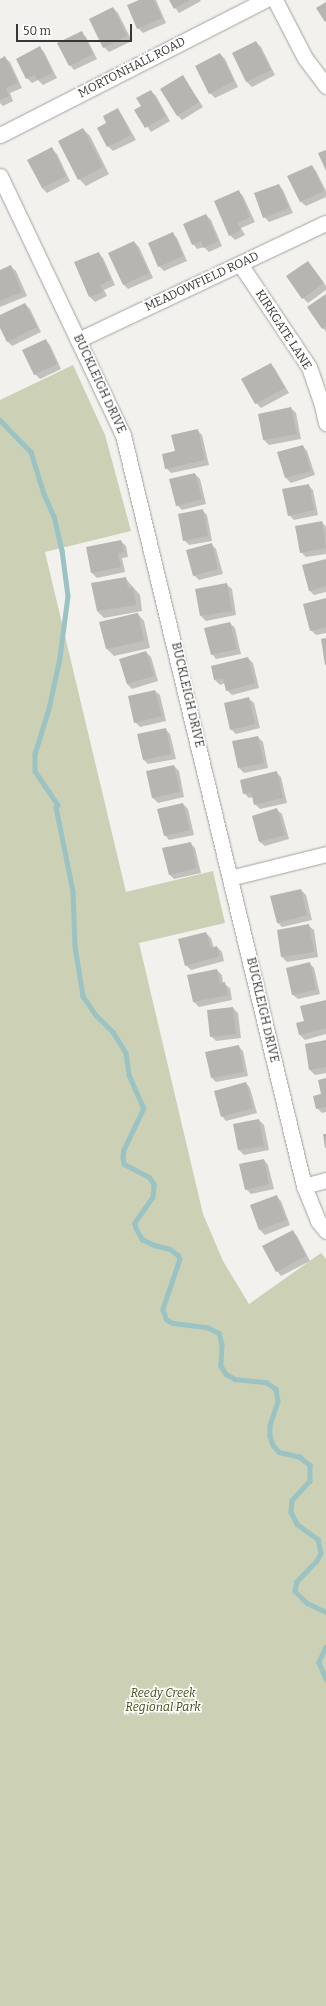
<!DOCTYPE html>
<html>
<head>
<meta charset="utf-8">
<style>
  body { margin:0 }
  #map { position:relative; width:326px; height:2006px; overflow:hidden; background:#f2f1ed; font-family:Bitter,serif }
  div>[style] { position:absolute }
  .green>* { inset:0; background:#ccd0b5 }
  .shadow>* { inset:0; background:#0003 }
  .stream>* { height:4.5px; margin:-2.25px; padding:0 2.25px; transform-origin:2.25px; border-radius:2.25px; background:#9cc3c3 }
  .building>* { inset:0; background:#b7b5b1 }
  .roads { filter:drop-shadow(0 0 1px #a3a29e) drop-shadow(0 0 1px #a3a29e) }
  .minor>* { height:15px; margin:-7.5px; padding:0 7.5px; transform-origin:7.5px; border-radius:7.5px; background:#fff }
  span { translate:-50% -50%; white-space:nowrap; text-align:center; line-height:1.15; -webkit-text-stroke:3px #fff; paint-order:stroke }
  .street-label { font-size:12px; color:#373735 }
  .park-label { font-size:12px; color:#444816; font-style:italic }
  .scale { position:absolute; left:16px; top:24px; width:116px; height:18px; box-sizing:border-box; border:2px solid #373735; border-top:0; padding-left:5px; font-size:12px; line-height:14px; white-space:nowrap; color:#373735; -webkit-text-stroke:3px #fff; paint-order:stroke }
</style>
</head>
<body>
<div id="map">
  <div class="green">
    <div style="clip-path:polygon(73px 365px,105px 435px,131px 531px,45px 552px,126px 892px,213px 871px,225px 923px,139px 943px,203px 1214px,223px 1261px,249px 1304px,321px 1253px,326px 1259px,326px 2006px,0 2006px,0 400px)"></div>
  </div>
  <div class="shadow">
    <div style="clip-path:polygon(141px 0,156px 0,166px 23px,143px 33px,138px 28px)"></div>
    <div style="clip-path:polygon(170px 0,200px 0,201px 1px,179px 13px)"></div>
    <div style="clip-path:polygon(113px 8px,118px 13px,132px 41px,109px 52px,104px 47px)"></div>
    <div style="clip-path:polygon(81px 32px,86px 37px,97px 59px,74px 70px,70px 65px)"></div>
    <div style="clip-path:polygon(256px 42px,261px 47px,275px 75px,252px 87px,247px 82px,233px 53px)"></div>
    <div style="clip-path:polygon(40px 48px,44px 52px,57px 78px,43px 85px,38px 80px,32px 83px,27px 78px)"></div>
    <div style="clip-path:polygon(220px 54px,225px 59px,238px 87px,215px 98px,210px 93px)"></div>
    <div style="clip-path:polygon(5px 58px,10px 62px,22px 88px,10px 93px,13px 101px,3px 106px,0 103px,0 60px)"></div>
    <div style="clip-path:polygon(183px 76px,203px 107px,182px 120px,177px 115px)"></div>
    <div style="clip-path:polygon(151px 91px,156px 96px,170px 121px,151px 132px,136px 110px,142px 106px)"></div>
    <div style="clip-path:polygon(118px 110px,122px 115px,136px 140px,113px 151px,108px 146px,99px 128px,108px 124px)"></div>
    <div style="clip-path:polygon(83px 129px,90px 136px,109px 174px,86px 186px,79px 179px)"></div>
    <div style="clip-path:polygon(52px 149px,57px 154px,70px 181px,47px 193px,42px 188px)"></div>
    <div style="clip-path:polygon(312px 166px,316px 171px,326px 191px,326px 197px,306px 206px,301px 202px)"></div>
    <div style="clip-path:polygon(279px 185px,283px 190px,293px 213px,269px 222px,264px 217px)"></div>
    <div style="clip-path:polygon(238px 191px,243px 196px,255px 222px,241px 228px,245px 235px,235px 240px,230px 235px)"></div>
    <div style="clip-path:polygon(206px 215px,211px 220px,222px 246px,209px 252px,204px 247px,197px 249px,193px 244px)"></div>
    <div style="clip-path:polygon(172px 233px,177px 238px,187px 261px,164px 271px,159px 266px)"></div>
    <div style="clip-path:polygon(134px 242px,139px 247px,153px 278px,128px 289px,123px 284px)"></div>
    <div style="clip-path:polygon(98px 253px,103px 258px,115px 285px,104px 290px,107px 296px,95px 302px,90px 297px,76px 263px)"></div>
    <div style="clip-path:polygon(308px 262px,326px 286px,326px 290px,308px 303px,303px 298px)"></div>
    <div style="clip-path:polygon(11px 267px,16px 271px,27px 296px,0 307px,0 271px)"></div>
    <div style="clip-path:polygon(326px 295px,326px 332px,308px 307px)"></div>
    <div style="clip-path:polygon(25px 304px,30px 309px,41px 332px,12px 346px,8px 342px,0 326px,0 316px)"></div>
    <div style="clip-path:polygon(45px 340px,50px 345px,61px 369px,40px 379px,35px 374px)"></div>
    <div style="clip-path:polygon(270px 364px,275px 369px,289px 393px,261px 408px,256px 403px)"></div>
    <div style="clip-path:polygon(291px 408px,296px 413px,301px 439px,269px 445px,264px 440px,259px 415px)"></div>
    <div style="clip-path:polygon(197px 430px,202px 435px,209px 465px,171px 473px,166px 468px,176px 452px)"></div>
    <div style="clip-path:polygon(303px 446px,307px 451px,315px 475px,291px 483px,286px 478px)"></div>
    <div style="clip-path:polygon(195px 474px,200px 479px,206px 504px,182px 510px,177px 505px)"></div>
    <div style="clip-path:polygon(308px 485px,313px 490px,318px 515px,294px 520px,289px 515px)"></div>
    <div style="clip-path:polygon(202px 510px,207px 515px,212px 541px,189px 545px,184px 540px)"></div>
    <div style="clip-path:polygon(322px 522px,326px 527px,326px 554px,306px 557px,301px 552px)"></div>
    <div style="clip-path:polygon(121px 541px,126px 546px,128px 557px,122px 558px,125px 572px,97px 578px,92px 573px,87px 548px)"></div>
    <div style="clip-path:polygon(211px 544px,216px 549px,223px 574px,199px 580px,194px 575px)"></div>
    <div style="clip-path:polygon(326px 560px,326px 592px,314px 595px,309px 590px)"></div>
    <div style="clip-path:polygon(125px 578px,140px 595px,142px 611px,104px 618px,97px 611px)"></div>
    <div style="clip-path:polygon(227px 585px,232px 589px,236px 615px,206px 621px,201px 616px)"></div>
    <div style="clip-path:polygon(326px 599px,326px 633px,316px 635px,311px 630px)"></div>
    <div style="clip-path:polygon(137px 613px,144px 621px,150px 648px,114px 656px,107px 649px,101px 622px)"></div>
    <div style="clip-path:polygon(230px 623px,235px 628px,241px 654px,216px 659px,212px 654px)"></div>
    <div style="clip-path:polygon(146px 652px,151px 657px,158px 681px,132px 689px,127px 684px,120px 660px)"></div>
    <div style="clip-path:polygon(248px 658px,253px 663px,259px 688px,232px 695px,227px 690px,225px 683px,220px 685px,215px 680px,212px 667px)"></div>
    <div style="clip-path:polygon(155px 691px,160px 695px,166px 721px,140px 727px,135px 722px)"></div>
    <div style="clip-path:polygon(249px 699px,254px 703px,260px 728px,236px 734px,231px 729px)"></div>
    <div style="clip-path:polygon(165px 729px,170px 734px,176px 759px,148px 764px,144px 760px)"></div>
    <div style="clip-path:polygon(258px 737px,263px 742px,268px 768px,244px 773px,239px 768px)"></div>
    <div style="clip-path:polygon(174px 766px,179px 771px,184px 797px,158px 803px,153px 798px,147px 772px)"></div>
    <div style="clip-path:polygon(276px 772px,281px 777px,287px 803px,260px 809px,255px 804px,253px 797px,249px 798px,244px 793px)"></div>
    <div style="clip-path:polygon(183px 804px,188px 809px,194px 835px,169px 840px,165px 835px)"></div>
    <div style="clip-path:polygon(277px 810px,282px 814px,289px 839px,265px 846px,260px 842px)"></div>
    <div style="clip-path:polygon(190px 843px,195px 848px,201px 873px,174px 879px,169px 874px)"></div>
    <div style="clip-path:polygon(301px 890px,306px 895px,312px 920px,282px 927px,277px 922px)"></div>
    <div style="clip-path:polygon(309px 926px,314px 930px,318px 957px,287px 962px,282px 957px,278px 931px)"></div>
    <div style="clip-path:polygon(206px 933px,211px 938px,214px 948px,217px 947px,222px 952px,224px 961px,191px 970px,186px 965px)"></div>
    <div style="clip-path:polygon(310px 964px,314px 968px,320px 994px,298px 999px,293px 995px)"></div>
    <div style="clip-path:polygon(217px 970px,222px 975px,223px 983px,230px 988px,232px 1000px,199px 1007px,194px 1002px)"></div>
    <div style="clip-path:polygon(326px 1001px,326px 1034px,305px 1040px,300px 1035px)"></div>
    <div style="clip-path:polygon(233px 1008px,238px 1013px,241px 1038px,216px 1041px,211px 1036px)"></div>
    <div style="clip-path:polygon(326px 1041px,326px 1073px,315px 1075px,310px 1070px,306px 1044px)"></div>
    <div style="clip-path:polygon(238px 1046px,243px 1051px,248px 1076px,216px 1082px,212px 1078px)"></div>
    <div style="clip-path:polygon(326px 1080px,326px 1112px,322px 1113px,317px 1108px)"></div>
    <div style="clip-path:polygon(246px 1083px,250px 1088px,257px 1113px,226px 1121px,222px 1116px)"></div>
    <div style="clip-path:polygon(259px 1120px,264px 1125px,269px 1150px,244px 1155px,239px 1150px,234px 1125px)"></div>
    <div style="clip-path:polygon(264px 1160px,268px 1165px,274px 1189px,251px 1194px,246px 1189px)"></div>
    <div style="clip-path:polygon(276px 1196px,281px 1201px,290px 1225px,265px 1235px,260px 1230px,251px 1205px)"></div>
    <div style="clip-path:polygon(292px 1231px,297px 1236px,310px 1261px,281px 1276px,277px 1271px)"></div>
  </div>
  <div class="stream">
    <div style="left:0;top:420px;width:45px;rotate:45.9deg"></div>
    <div style="left:31px;top:452px;width:44px;rotate:72.8deg"></div>
    <div style="left:44px;top:494px;width:24px;rotate:66deg"></div>
    <div style="left:54px;top:516px;width:35px;rotate:77deg"></div>
    <div style="left:62px;top:550px;width:46px;rotate:82.6deg"></div>
    <div style="left:68px;top:596px;width:63px;rotate:97.4deg"></div>
    <div style="left:60px;top:658px;width:52px;rotate:102.2deg"></div>
    <div style="left:49px;top:709px;width:47px;rotate:107.3deg"></div>
    <div style="left:35px;top:754px;width:17px;rotate:90deg"></div>
    <div style="left:35px;top:771px;width:41px;rotate:55.9deg"></div>
    <div style="left:58px;top:805px;width:3px;rotate:135deg"></div>
    <div style="left:56px;top:807px;width:86px;rotate:78.6deg"></div>
    <div style="left:73px;top:891px;width:55px;rotate:87.9deg"></div>
    <div style="left:75px;top:946px;width:51px;rotate:80.9deg"></div>
    <div style="left:83px;top:996px;width:23px;rotate:56deg"></div>
    <div style="left:96px;top:1015px;width:24px;rotate:45deg"></div>
    <div style="left:113px;top:1032px;width:25px;rotate:58deg"></div>
    <div style="left:126px;top:1053px;width:22px;rotate:82deg"></div>
    <div style="left:129px;top:1075px;width:36px;rotate:66deg"></div>
    <div style="left:144px;top:1108px;width:47px;rotate:115.5deg"></div>
    <div style="left:124px;top:1150px;width:7px;rotate:98deg"></div>
    <div style="left:123px;top:1157px;width:7px;rotate:82deg"></div>
    <div style="left:124px;top:1164px;width:28px;rotate:27deg"></div>
    <div style="left:149px;top:1177px;width:9px;rotate:54deg"></div>
    <div style="left:154px;top:1184px;width:13px;rotate:94deg"></div>
    <div style="left:153px;top:1197px;width:32px;rotate:125deg"></div>
    <div style="left:135px;top:1223px;width:5px;rotate:79deg"></div>
    <div style="left:136px;top:1228px;width:13px;rotate:61deg"></div>
    <div style="left:142px;top:1239px;width:13px;rotate:27deg"></div>
    <div style="left:154px;top:1245px;width:16px;rotate:14deg"></div>
    <div style="left:170px;top:1249px;width:10px;rotate:37deg"></div>
    <div style="left:178px;top:1255px;width:4px;rotate:63deg"></div>
    <div style="left:180px;top:1259px;width:53px;rotate:108.8deg"></div>
    <div style="left:163px;top:1309px;width:10px;rotate:73deg"></div>
    <div style="left:166px;top:1319px;width:8px;rotate:30deg"></div>
    <div style="left:173px;top:1323px;width:34px;rotate:7deg"></div>
    <div style="left:207px;top:1327px;width:13px;rotate:27deg"></div>
    <div style="left:219px;top:1333px;width:11px;rotate:75deg"></div>
    <div style="left:222px;top:1344px;width:22px;rotate:93deg"></div>
    <div style="left:221px;top:1366px;width:9px;rotate:58deg"></div>
    <div style="left:226px;top:1374px;width:10px;rotate:29deg"></div>
    <div style="left:235px;top:1379px;width:31px;rotate:6deg"></div>
    <div style="left:266px;top:1382px;width:12px;rotate:35deg"></div>
    <div style="left:276px;top:1389px;width:12px;rotate:81deg"></div>
    <div style="left:278px;top:1401px;width:26px;rotate:108deg"></div>
    <div style="left:270px;top:1426px;width:10px;rotate:90deg"></div>
    <div style="left:270px;top:1436px;width:9px;rotate:72deg"></div>
    <div style="left:273px;top:1445px;width:9px;rotate:49deg"></div>
    <div style="left:279px;top:1452px;width:22px;rotate:13deg"></div>
    <div style="left:300px;top:1457px;width:13px;rotate:39deg"></div>
    <div style="left:310px;top:1465px;width:16px;rotate:90deg"></div>
    <div style="left:310px;top:1481px;width:26px;rotate:133deg"></div>
    <div style="left:292px;top:1500px;width:12px;rotate:95deg"></div>
    <div style="left:291px;top:1512px;width:13px;rotate:63deg"></div>
    <div style="left:297px;top:1524px;width:26px;rotate:36deg"></div>
    <div style="left:318px;top:1539px;width:14px;rotate:78deg"></div>
    <div style="left:321px;top:1553px;width:9px;rotate:117deg"></div>
    <div style="left:317px;top:1561px;width:29px;rotate:134deg"></div>
    <div style="left:297px;top:1582px;width:9px;rotate:103deg"></div>
    <div style="left:295px;top:1591px;width:17px;rotate:45deg"></div>
    <div style="left:307px;top:1603px;width:21px;rotate:25deg"></div>
    <div style="left:326px;top:1647px;width:17px;rotate:115deg"></div>
    <div style="left:319px;top:1662px;width:18px;rotate:68deg"></div>
  </div>
  <div class="building">
    <div style="clip-path:polygon(139px 0,154px 0,162px 18px,137px 29px,127px 5px)"></div>
    <div style="clip-path:polygon(169px 0,190px 0,174px 9px)"></div>
    <div style="clip-path:polygon(326px 2px,326px 21px,325px 22px,316px 8px)"></div>
    <div style="clip-path:polygon(113px 7px,127px 36px,103px 48px,89px 19px)"></div>
    <div style="clip-path:polygon(82px 31px,93px 54px,69px 66px,57px 43px)"></div>
    <div style="clip-path:polygon(256px 41px,271px 70px,246px 82px,232px 53px)"></div>
    <div style="clip-path:polygon(40px 46px,53px 73px,38px 80px,34px 75px,26px 79px,16px 59px)"></div>
    <div style="clip-path:polygon(220px 53px,234px 81px,209px 94px,195px 66px)"></div>
    <div style="clip-path:polygon(5px 56px,18px 83px,6px 88px,9px 96px,0 100px,0 59px)"></div>
    <div style="clip-path:polygon(183px 75px,199px 102px,177px 116px,160px 89px)"></div>
    <div style="clip-path:polygon(151px 90px,166px 116px,145px 128px,134px 110px,141px 106px,136px 98px)"></div>
    <div style="clip-path:polygon(118px 108px,131px 135px,107px 147px,97px 128px,106px 123px,103px 116px)"></div>
    <div style="clip-path:polygon(83px 128px,103px 167px,78px 180px,58px 141px)"></div>
    <div style="clip-path:polygon(52px 147px,66px 176px,42px 188px,27px 160px)"></div>
    <div style="clip-path:polygon(326px 150px,326px 171px,318px 153px)"></div>
    <div style="clip-path:polygon(312px 165px,324px 191px,300px 202px,287px 176px)"></div>
    <div style="clip-path:polygon(279px 184px,289px 208px,263px 218px,254px 193px)"></div>
    <div style="clip-path:polygon(239px 190px,250px 217px,237px 223px,241px 230px,229px 236px,214px 201px)"></div>
    <div style="clip-path:polygon(206px 214px,218px 241px,203px 248px,201px 241px,192px 245px,183px 224px)"></div>
    <div style="clip-path:polygon(173px 232px,183px 256px,158px 267px,148px 243px)"></div>
    <div style="clip-path:polygon(134px 241px,149px 273px,123px 285px,108px 253px)"></div>
    <div style="clip-path:polygon(99px 252px,111px 280px,100px 285px,103px 292px,89px 297px,74px 262px)"></div>
    <div style="clip-path:polygon(308px 261px,324px 283px,302px 299px,286px 276px)"></div>
    <div style="clip-path:polygon(11px 265px,22px 292px,0 301px,0 270px)"></div>
    <div style="clip-path:polygon(326px 294px,326px 326px,322px 329px,307px 307px)"></div>
    <div style="clip-path:polygon(25px 303px,37px 327px,7px 342px,0 328px,0 315px)"></div>
    <div style="clip-path:polygon(46px 339px,57px 364px,34px 375px,22px 350px)"></div>
    <div style="clip-path:polygon(271px 363px,285px 388px,255px 404px,241px 379px)"></div>
    <div style="clip-path:polygon(291px 407px,297px 434px,263px 440px,258px 414px)"></div>
    <div style="clip-path:polygon(198px 429px,205px 460px,165px 469px,162px 454px,175px 451px,171px 435px)"></div>
    <div style="clip-path:polygon(303px 445px,311px 471px,285px 478px,277px 452px)"></div>
    <div style="clip-path:polygon(195px 473px,202px 499px,176px 506px,169px 479px)"></div>
    <div style="clip-path:polygon(309px 484px,314px 510px,288px 516px,282px 489px)"></div>
    <div style="clip-path:polygon(203px 509px,208px 536px,183px 541px,178px 514px)"></div>
    <div style="clip-path:polygon(322px 521px,326px 548px,300px 553px,295px 526px)"></div>
    <div style="clip-path:polygon(121px 540px,124px 552px,118px 553px,121px 567px,91px 573px,86px 547px)"></div>
    <div style="clip-path:polygon(212px 543px,218px 569px,193px 576px,186px 550px)"></div>
    <div style="clip-path:polygon(326px 559px,326px 586px,309px 591px,302px 565px)"></div>
    <div style="clip-path:polygon(126px 577px,128px 588px,133px 587px,136px 605px,97px 611px,91px 583px)"></div>
    <div style="clip-path:polygon(227px 583px,232px 611px,200px 616px,195px 589px)"></div>
    <div style="clip-path:polygon(326px 598px,326px 627px,310px 631px,303px 604px)"></div>
    <div style="clip-path:polygon(138px 613px,144px 641px,106px 649px,99px 622px)"></div>
    <div style="clip-path:polygon(230px 622px,237px 649px,211px 655px,204px 628px)"></div>
    <div style="clip-path:polygon(326px 638px,326px 665px,325px 665px,321px 639px)"></div>
    <div style="clip-path:polygon(146px 651px,154px 676px,127px 684px,119px 659px)"></div>
    <div style="clip-path:polygon(248px 657px,255px 683px,226px 691px,223px 678px,214px 680px,211px 666px)"></div>
    <div style="clip-path:polygon(155px 690px,162px 716px,134px 723px,128px 696px)"></div>
    <div style="clip-path:polygon(249px 697px,255px 724px,230px 730px,224px 703px)"></div>
    <div style="clip-path:polygon(166px 728px,171px 754px,143px 760px,137px 734px)"></div>
    <div style="clip-path:polygon(258px 736px,264px 763px,238px 768px,232px 741px)"></div>
    <div style="clip-path:polygon(174px 765px,180px 792px,152px 798px,146px 771px)"></div>
    <div style="clip-path:polygon(277px 771px,283px 798px,254px 805px,251px 792px,243px 794px,240px 780px)"></div>
    <div style="clip-path:polygon(183px 803px,190px 830px,164px 836px,157px 809px)"></div>
    <div style="clip-path:polygon(277px 808px,285px 835px,259px 842px,252px 816px)"></div>
    <div style="clip-path:polygon(191px 842px,197px 868px,169px 875px,162px 848px)"></div>
    <div style="clip-path:polygon(301px 889px,307px 915px,277px 923px,270px 896px)"></div>
    <div style="clip-path:polygon(309px 924px,314px 952px,281px 957px,277px 930px)"></div>
    <div style="clip-path:polygon(206px 932px,211px 948px,217px 946px,220px 956px,185px 966px,178px 939px)"></div>
    <div style="clip-path:polygon(310px 962px,316px 990px,292px 995px,286px 968px)"></div>
    <div style="clip-path:polygon(217px 969px,220px 983px,225px 982px,228px 995px,193px 1002px,187px 975px)"></div>
    <div style="clip-path:polygon(326px 1000px,326px 1028px,299px 1035px,296px 1023px,304px 1021px,300px 1006px)"></div>
    <div style="clip-path:polygon(233px 1007px,236px 1034px,210px 1037px,207px 1010px)"></div>
    <div style="clip-path:polygon(326px 1040px,326px 1067px,309px 1070px,305px 1044px)"></div>
    <div style="clip-path:polygon(239px 1045px,244px 1072px,211px 1078px,205px 1052px)"></div>
    <div style="clip-path:polygon(326px 1078px,326px 1107px,316px 1109px,313px 1096px,321px 1094px,318px 1080px)"></div>
    <div style="clip-path:polygon(246px 1082px,253px 1108px,221px 1117px,214px 1091px)"></div>
    <div style="clip-path:polygon(259px 1119px,264px 1146px,238px 1150px,233px 1124px)"></div>
    <div style="clip-path:polygon(323px 1134px,326px 1134px,326px 1148px,325px 1148px)"></div>
    <div style="clip-path:polygon(264px 1159px,269px 1184px,245px 1190px,239px 1164px)"></div>
    <div style="clip-path:polygon(277px 1195px,286px 1220px,259px 1230px,250px 1205px)"></div>
    <div style="clip-path:polygon(293px 1230px,306px 1256px,276px 1272px,262px 1246px)"></div>
  </div>
  <div class="roads">
    <div class="minor">
      <div style="left:275px;top:0;width:65px;rotate:62.7deg"></div>
      <div style="left:305px;top:58px;width:35px;rotate:53deg"></div>
      <div style="left:0;top:135px;width:297px;rotate:-27deg"></div>
      <div style="left:0;top:176px;width:287px;rotate:64.6deg"></div>
      <div style="left:123px;top:435px;width:773px;rotate:76.45deg"></div>
      <div style="left:304px;top:1186px;width:38px;rotate:68deg"></div>
      <div style="left:318px;top:1221px;width:13px;rotate:51deg"></div>
      <div style="left:240px;top:264px;width:124px;rotate:56.2deg"></div>
      <div style="left:309px;top:367px;width:36px;rotate:71deg"></div>
      <div style="left:321px;top:401px;width:23px;rotate:77deg"></div>
      <div style="left:78px;top:340px;width:274px;rotate:-25.3deg"></div>
      <div style="left:230px;top:878px;width:99px;rotate:-14deg"></div>
      <div style="left:304px;top:1186px;width:23px;rotate:-15deg"></div>
    </div>
  </div>
  <div class="street-label">
    <span style="left:132px;top:68px;rotate:-27deg">MORTONHALL ROAD</span>
    <span style="left:202px;top:282px;rotate:-25deg">MEADOWFIELD ROAD</span>
    <span style="left:283px;top:330px;rotate:57deg">KIRKGATE LANE</span>
    <span style="left:99px;top:384px;rotate:65deg">BUCKLEIGH DRIVE</span>
    <span style="left:187px;top:695px;rotate:77deg">BUCKLEIGH DRIVE</span>
    <span style="left:262px;top:1010px;rotate:77deg">BUCKLEIGH DRIVE</span>
  </div>
  <div class="park-label">
    <span style="left:163px;top:1701px">Reedy Creek<br>Regional Park</span>
  </div>
  <div class="scale">50 m</div>
</div>
</body>
</html>
